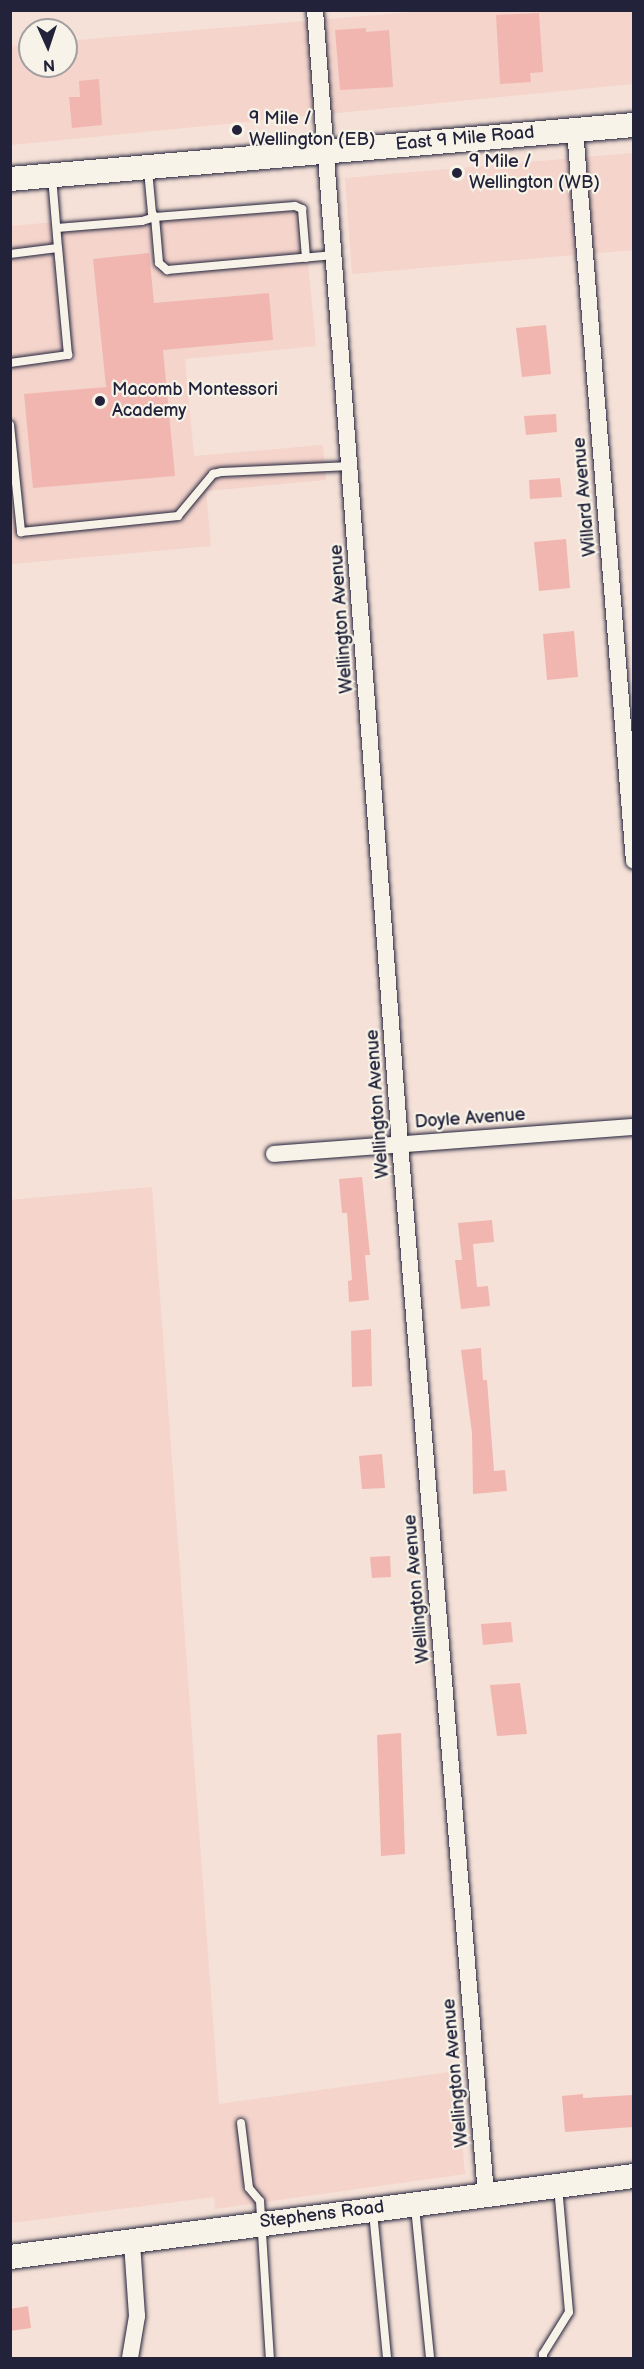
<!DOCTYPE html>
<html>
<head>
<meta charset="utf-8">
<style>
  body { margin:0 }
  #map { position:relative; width:644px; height:2369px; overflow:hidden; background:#f5e1d7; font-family:"Balsamiq Sans",sans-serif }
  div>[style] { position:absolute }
  .built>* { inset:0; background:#f4d4cb }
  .building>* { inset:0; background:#f1b6af }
  .roads { filter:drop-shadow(0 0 2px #22223b) drop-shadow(0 0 2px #22223b) }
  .lane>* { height:8px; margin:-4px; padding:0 4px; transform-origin:4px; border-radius:4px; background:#f7f3e8 }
  .street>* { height:16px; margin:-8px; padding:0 8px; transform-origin:8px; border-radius:8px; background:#f7f3e8 }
  .secondary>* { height:24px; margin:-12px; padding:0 12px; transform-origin:12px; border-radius:12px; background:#f7f3e8 }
  .dots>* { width:16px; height:16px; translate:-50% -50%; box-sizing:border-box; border:3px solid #f7f3e8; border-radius:50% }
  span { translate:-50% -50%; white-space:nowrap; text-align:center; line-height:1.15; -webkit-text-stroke:4.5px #f7f3e8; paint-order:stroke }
  .poi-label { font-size:18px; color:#22223b }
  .left { translate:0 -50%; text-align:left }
  .street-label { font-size:18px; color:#22223b }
  .frame { position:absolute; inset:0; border:12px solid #22223b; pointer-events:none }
  .north { position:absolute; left:18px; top:18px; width:60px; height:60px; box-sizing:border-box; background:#f7f3e8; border:2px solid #a29fa3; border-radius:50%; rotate:177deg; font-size:16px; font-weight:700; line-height:24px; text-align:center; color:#22223b }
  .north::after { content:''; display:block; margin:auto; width:21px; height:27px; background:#22223b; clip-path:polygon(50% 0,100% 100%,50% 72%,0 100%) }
</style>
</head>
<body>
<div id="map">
  <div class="built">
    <div style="clip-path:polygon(424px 11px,633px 11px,633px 84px,11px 145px,10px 46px,30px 45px,30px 66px,66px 66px,66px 41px)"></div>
    <div style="clip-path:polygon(633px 153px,633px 250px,352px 274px,345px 178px)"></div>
    <div style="clip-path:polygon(302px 200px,316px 346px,185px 359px,194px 456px,323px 445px,326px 480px,206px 491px,211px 546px,11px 564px,11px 226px)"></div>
    <div style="clip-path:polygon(152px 1187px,219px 2104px,456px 2071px,465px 2174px,215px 2209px,214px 2197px,11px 2223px,10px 1200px)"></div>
  </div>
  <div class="building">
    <div style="clip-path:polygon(539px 13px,543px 72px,530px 73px,531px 82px,500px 84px,496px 15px)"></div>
    <div style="clip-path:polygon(366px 28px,366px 32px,389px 30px,393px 87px,340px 90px,335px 30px)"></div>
    <div style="clip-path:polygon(99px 79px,102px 125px,72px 128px,69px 97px,80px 97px,79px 81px)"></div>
    <div style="clip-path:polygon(149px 253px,154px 303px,269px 293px,273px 340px,163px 350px,175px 476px,33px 488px,24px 394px,106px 387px,93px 259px)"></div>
    <div style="clip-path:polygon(546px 325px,551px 374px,522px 377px,516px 328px)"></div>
    <div style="clip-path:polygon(556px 414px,557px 432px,526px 435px,524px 416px)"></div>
    <div style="clip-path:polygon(560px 478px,562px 497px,530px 499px,529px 480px)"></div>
    <div style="clip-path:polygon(566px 539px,570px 588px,539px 591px,534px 542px)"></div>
    <div style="clip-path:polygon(574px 631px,578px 677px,547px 680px,543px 634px)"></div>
    <div style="clip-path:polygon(362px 1177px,370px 1255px,365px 1255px,369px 1300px,349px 1302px,348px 1281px,352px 1280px,347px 1213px,342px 1213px,339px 1179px)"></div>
    <div style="clip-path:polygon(492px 1220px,494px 1242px,473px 1244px,477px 1287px,488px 1286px,490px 1306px,461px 1309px,455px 1260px,462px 1260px,458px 1223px)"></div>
    <div style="clip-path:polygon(371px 1329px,372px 1386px,352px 1387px,351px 1331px)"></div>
    <div style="clip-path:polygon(481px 1348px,483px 1380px,487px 1380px,494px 1471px,505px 1470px,507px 1491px,473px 1494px,472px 1433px,461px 1350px)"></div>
    <div style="clip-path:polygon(382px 1454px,385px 1488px,362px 1489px,359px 1456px)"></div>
    <div style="clip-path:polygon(390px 1556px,391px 1577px,372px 1578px,370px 1557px)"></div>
    <div style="clip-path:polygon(511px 1622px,513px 1642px,483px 1645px,481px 1624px)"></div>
    <div style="clip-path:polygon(520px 1683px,527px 1734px,497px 1736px,490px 1685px)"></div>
    <div style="clip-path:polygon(401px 1733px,405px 1854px,381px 1856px,377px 1735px)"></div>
    <div style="clip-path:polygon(583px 2094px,583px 2098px,633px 2095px,633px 2127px,565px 2132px,562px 2096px)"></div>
    <div style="clip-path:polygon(28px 2306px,31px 2328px,10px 2331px,10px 2309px)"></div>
  </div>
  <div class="roads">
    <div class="lane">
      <div style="left:148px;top:170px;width:43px;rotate:84.7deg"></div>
      <div style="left:152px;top:213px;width:5px;rotate:53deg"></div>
      <div style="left:155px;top:217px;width:140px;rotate:-4.5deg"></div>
      <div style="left:295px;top:206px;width:8px;rotate:23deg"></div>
      <div style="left:302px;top:209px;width:49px;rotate:85.3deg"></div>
      <div style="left:57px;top:228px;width:85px;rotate:-4.7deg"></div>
      <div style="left:142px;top:221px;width:14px;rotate:-17deg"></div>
      <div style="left:155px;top:217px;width:46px;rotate:85deg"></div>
      <div style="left:159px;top:263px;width:11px;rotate:41deg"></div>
      <div style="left:167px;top:270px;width:168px;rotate:-5.1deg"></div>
      <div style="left:10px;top:254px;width:48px;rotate:-7.1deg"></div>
      <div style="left:58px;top:248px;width:71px;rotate:-94.8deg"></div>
      <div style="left:10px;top:363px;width:59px;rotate:-7.9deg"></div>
      <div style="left:68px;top:355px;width:107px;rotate:-95.3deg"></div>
      <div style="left:10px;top:425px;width:108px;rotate:84.1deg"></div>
      <div style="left:21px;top:532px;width:158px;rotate:-5.8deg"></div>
      <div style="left:178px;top:516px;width:55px;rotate:-50.2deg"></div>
      <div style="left:213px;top:474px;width:9px;rotate:-13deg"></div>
      <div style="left:222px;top:472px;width:128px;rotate:-2.7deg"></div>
      <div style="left:241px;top:2123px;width:65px;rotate:83deg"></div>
      <div style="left:249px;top:2188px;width:17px;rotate:50deg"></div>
      <div style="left:260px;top:2201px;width:157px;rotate:86.4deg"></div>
      <div style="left:415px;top:2207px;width:152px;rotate:84.3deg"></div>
      <div style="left:373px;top:2212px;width:147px;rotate:84.5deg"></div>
      <div style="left:543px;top:2358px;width:4px;rotate:-90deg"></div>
      <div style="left:543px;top:2354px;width:49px;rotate:-58.2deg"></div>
      <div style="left:569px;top:2312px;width:125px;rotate:-95deg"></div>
    </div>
    <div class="street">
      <div style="left:315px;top:10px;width:1137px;rotate:85.71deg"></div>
      <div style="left:400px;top:1144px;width:1054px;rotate:85.32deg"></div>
      <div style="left:575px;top:130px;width:733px;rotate:85.39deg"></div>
      <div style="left:274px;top:1154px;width:361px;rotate:-4.3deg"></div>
      <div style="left:130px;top:2358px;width:43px;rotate:-80.5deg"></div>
      <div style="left:137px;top:2316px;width:74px;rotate:-93.9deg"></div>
    </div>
    <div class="secondary">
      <div style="left:10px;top:179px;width:626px;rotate:-4.95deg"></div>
      <div style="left:10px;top:2257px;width:629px;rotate:-7.4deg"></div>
    </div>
  </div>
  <div class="dots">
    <div style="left:237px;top:130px;background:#22223b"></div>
    <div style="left:457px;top:173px;background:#22223b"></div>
    <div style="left:100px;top:401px;background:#22223b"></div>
  </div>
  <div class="poi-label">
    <span class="left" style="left:249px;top:130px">9 Mile /<br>Wellington (EB)</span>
    <span class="left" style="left:469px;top:173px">9 Mile /<br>Wellington (WB)</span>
    <span class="left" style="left:112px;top:401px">Macomb Montessori<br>Academy</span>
  </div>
  <div class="street-label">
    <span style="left:465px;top:139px;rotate:-5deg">East 9 Mile Road</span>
    <span style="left:585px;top:497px;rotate:-95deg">Willard Avenue</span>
    <span style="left:342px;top:619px;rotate:-94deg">Wellington Avenue</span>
    <span style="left:378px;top:1104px;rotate:-94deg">Wellington Avenue</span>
    <span style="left:470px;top:1119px;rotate:-4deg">Doyle Avenue</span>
    <span style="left:417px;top:1589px;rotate:-95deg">Wellington Avenue</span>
    <span style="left:456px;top:2073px;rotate:-95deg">Wellington Avenue</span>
    <span style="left:322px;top:2215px;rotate:-7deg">Stephens Road</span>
  </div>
  <div class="frame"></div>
  <div class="north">N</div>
</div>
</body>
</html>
